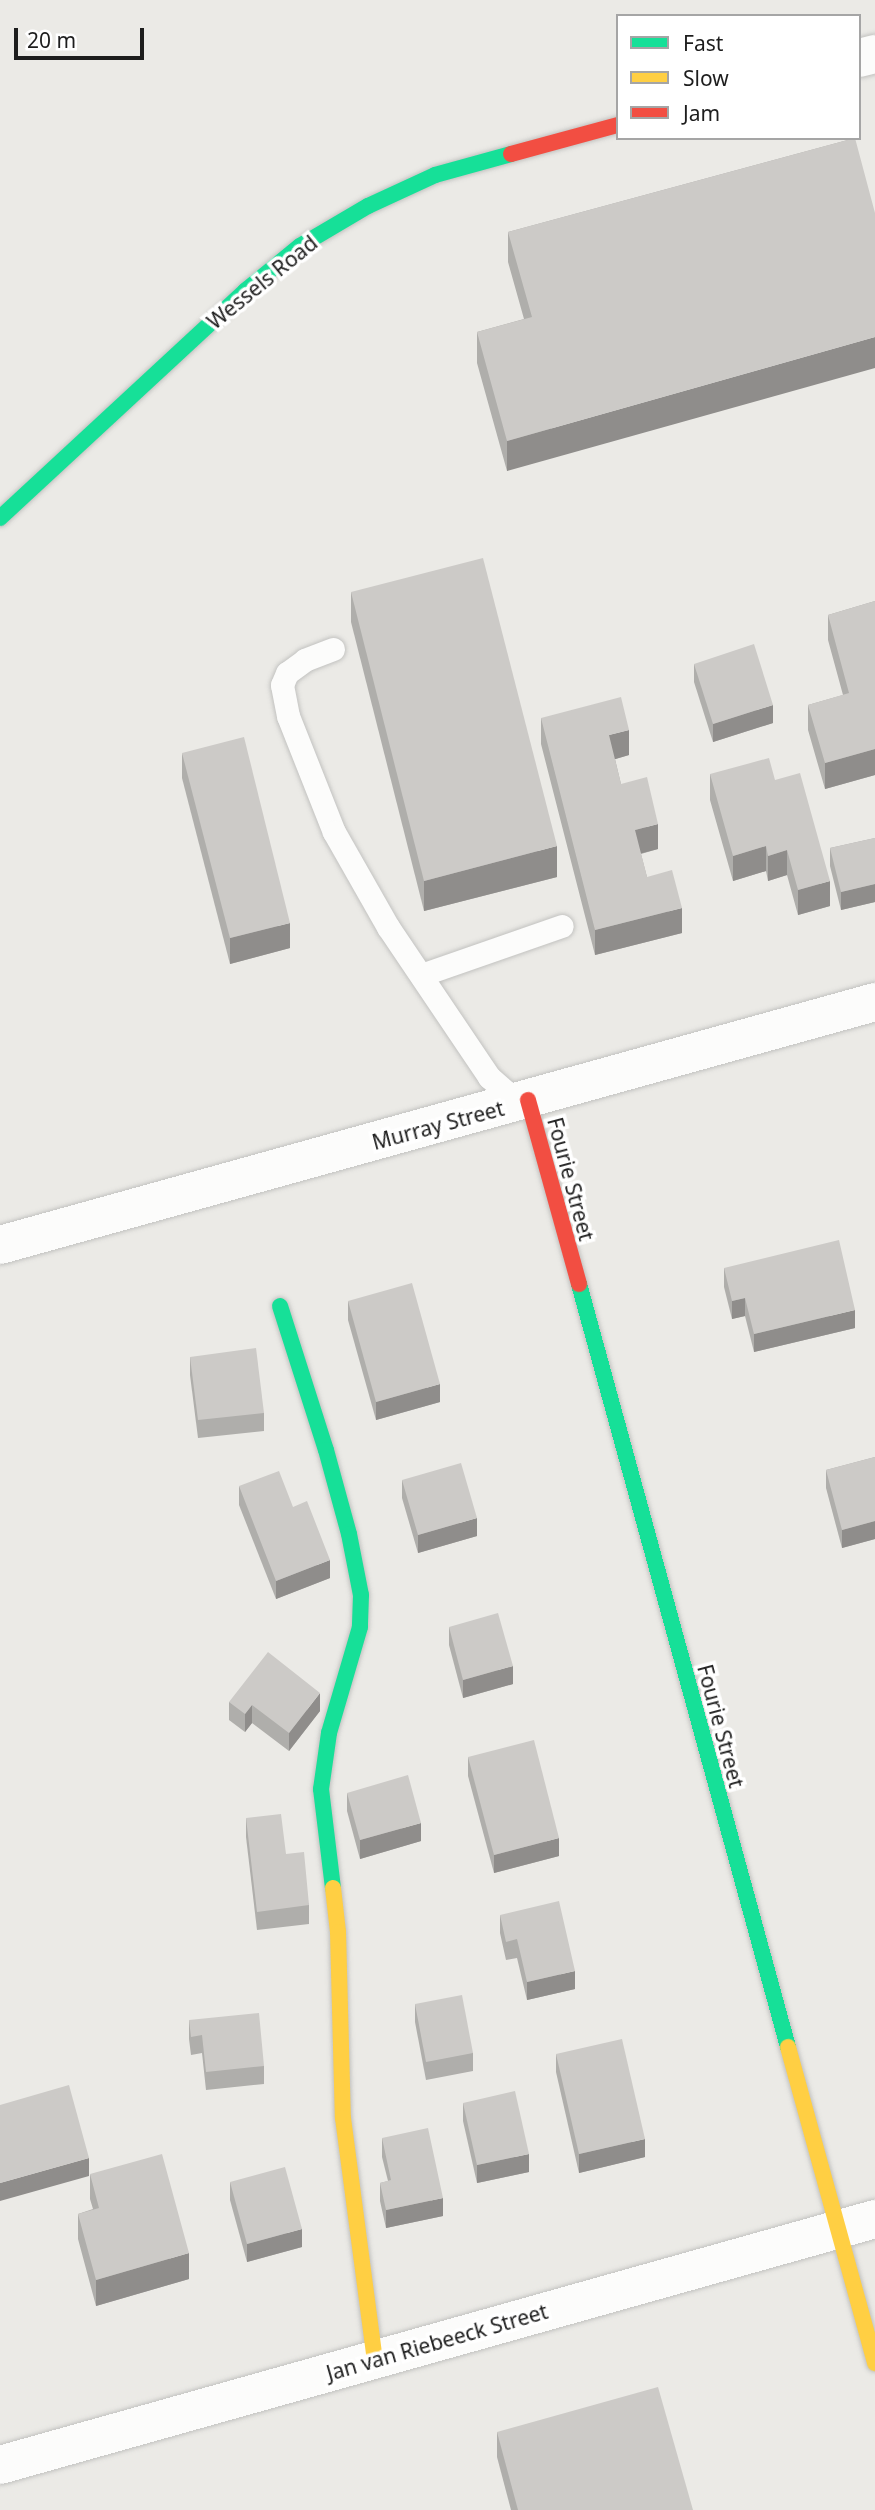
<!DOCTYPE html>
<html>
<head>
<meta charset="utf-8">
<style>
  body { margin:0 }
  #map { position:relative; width:875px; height:2510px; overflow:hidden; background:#ebeae6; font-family:"Noto Sans",sans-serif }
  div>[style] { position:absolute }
  .roads { filter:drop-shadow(0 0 2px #c2c2c0) drop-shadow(0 0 2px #c2c2c0) }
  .lane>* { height:23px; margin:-11.5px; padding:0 11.5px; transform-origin:11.5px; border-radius:11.5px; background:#fcfcfb }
  .street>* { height:38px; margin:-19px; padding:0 19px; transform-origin:19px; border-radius:19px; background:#fcfcfb }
  .fast>* { height:16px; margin:-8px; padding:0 8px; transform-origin:8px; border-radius:8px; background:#16e098 }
  .slow>* { height:16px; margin:-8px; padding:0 8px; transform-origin:8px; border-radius:8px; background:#ffcf43 }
  .jam>* { height:16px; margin:-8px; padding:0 8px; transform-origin:8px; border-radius:8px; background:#f24e42 }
  .wall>* { inset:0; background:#afaeab }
  .shaded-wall>* { inset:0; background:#8f8d8b }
  .building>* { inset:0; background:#cccac7 }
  span { translate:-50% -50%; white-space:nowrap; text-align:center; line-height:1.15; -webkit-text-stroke:7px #fff; paint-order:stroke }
  .street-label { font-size:21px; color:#1d1d1d }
  .legend { position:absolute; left:616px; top:14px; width:245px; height:126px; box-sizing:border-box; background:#fff; border:2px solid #a5a5a5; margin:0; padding:9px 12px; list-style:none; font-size:21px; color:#1d1d1d }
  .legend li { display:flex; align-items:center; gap:14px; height:35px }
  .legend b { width:35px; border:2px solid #a5a5a5 }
  .scale { position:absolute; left:14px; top:28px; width:130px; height:32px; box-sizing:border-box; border:4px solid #1d1d1d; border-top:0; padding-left:9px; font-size:21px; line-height:24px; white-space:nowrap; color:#1d1d1d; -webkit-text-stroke:5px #fff; paint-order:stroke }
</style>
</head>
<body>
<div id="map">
  <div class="roads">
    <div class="lane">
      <div style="left:333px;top:649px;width:30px;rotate:159deg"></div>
      <div style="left:305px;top:660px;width:22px;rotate:144deg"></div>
      <div style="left:287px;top:673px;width:13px;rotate:113deg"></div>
      <div style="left:282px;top:685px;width:32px;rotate:79deg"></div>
      <div style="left:288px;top:716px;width:125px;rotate:68.4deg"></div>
      <div style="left:334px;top:832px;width:109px;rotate:60.4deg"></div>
      <div style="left:388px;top:927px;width:181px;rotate:56deg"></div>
      <div style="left:489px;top:1077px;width:23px;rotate:41deg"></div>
      <div style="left:506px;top:1092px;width:22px;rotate:21deg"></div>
      <div style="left:421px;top:975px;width:149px;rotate:-19.2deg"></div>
    </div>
    <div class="street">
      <div style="left:859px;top:58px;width:16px;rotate:-14deg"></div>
      <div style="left:0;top:1245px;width:908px;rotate:-15.52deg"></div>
      <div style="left:0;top:2465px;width:909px;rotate:-15.7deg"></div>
    </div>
    <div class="fast">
      <div style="left:0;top:518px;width:334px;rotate:-42.8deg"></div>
      <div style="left:245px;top:291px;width:71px;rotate:-39.3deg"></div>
      <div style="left:300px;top:246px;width:79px;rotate:-30.5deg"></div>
      <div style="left:368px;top:206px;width:74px;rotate:-24.8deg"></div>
      <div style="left:435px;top:175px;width:79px;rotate:-15.4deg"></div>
      <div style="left:579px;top:1284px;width:791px;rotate:74.68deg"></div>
      <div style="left:280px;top:1306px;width:151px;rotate:72.3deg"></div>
      <div style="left:326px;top:1450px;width:87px;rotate:74.7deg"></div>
      <div style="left:349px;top:1534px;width:62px;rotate:78.9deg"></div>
      <div style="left:361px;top:1595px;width:32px;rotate:92deg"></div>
      <div style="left:360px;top:1627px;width:110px;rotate:106.3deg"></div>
      <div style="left:329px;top:1733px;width:57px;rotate:98.1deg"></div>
      <div style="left:321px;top:1789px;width:100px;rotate:83.1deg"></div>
    </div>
    <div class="slow">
      <div style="left:333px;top:1888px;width:44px;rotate:83.5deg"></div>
      <div style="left:338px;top:1932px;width:186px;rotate:88.5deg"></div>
      <div style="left:343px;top:2118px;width:244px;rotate:82.5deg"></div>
      <div style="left:788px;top:2047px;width:328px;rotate:74.6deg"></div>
    </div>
    <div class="jam">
      <div style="left:511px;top:154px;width:111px;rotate:-15.2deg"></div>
      <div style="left:528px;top:1100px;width:191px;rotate:74.5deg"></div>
    </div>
  </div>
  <div class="wall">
    <div style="clip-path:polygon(855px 138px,507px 471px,477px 363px,477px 332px,524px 319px,508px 262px,508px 232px)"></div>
    <div style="clip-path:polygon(351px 592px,557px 877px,424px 911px,351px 622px)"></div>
    <div style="clip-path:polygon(875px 601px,875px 775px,825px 789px,808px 730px,808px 705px,843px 695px,828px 640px,828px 615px)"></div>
    <div style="clip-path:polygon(694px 664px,773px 723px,713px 742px,694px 682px)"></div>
    <div style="clip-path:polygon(541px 718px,629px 755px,615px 759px,621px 784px,658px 849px,641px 854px,647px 877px,682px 933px,595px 955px,541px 744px)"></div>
    <div style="clip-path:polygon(182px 753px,290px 948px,230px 964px,182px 778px)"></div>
    <div style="clip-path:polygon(710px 774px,775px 780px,830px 906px,798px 915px,787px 875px,768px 881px,766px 871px,733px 881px,710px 800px)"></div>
    <div style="clip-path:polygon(875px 838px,875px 902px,841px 910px,830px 866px,830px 848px)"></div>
    <div style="clip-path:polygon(724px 1268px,855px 1328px,754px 1352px,745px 1316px,732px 1319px,724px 1287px)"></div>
    <div style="clip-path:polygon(348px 1301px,440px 1402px,376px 1420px,348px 1320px)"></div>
    <div style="clip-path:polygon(190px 1357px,264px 1413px,264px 1431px,198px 1438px,190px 1375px)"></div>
    <div style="clip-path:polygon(875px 1457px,875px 1539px,842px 1548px,826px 1488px,826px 1470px)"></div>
    <div style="clip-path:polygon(402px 1480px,477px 1536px,418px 1553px,402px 1498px)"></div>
    <div style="clip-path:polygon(239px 1486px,330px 1578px,276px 1599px,239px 1505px)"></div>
    <div style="clip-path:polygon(449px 1627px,513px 1684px,463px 1698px,449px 1645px)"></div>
    <div style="clip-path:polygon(229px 1702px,320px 1711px,289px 1751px,252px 1723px,245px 1732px,229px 1720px)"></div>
    <div style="clip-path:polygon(468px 1757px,559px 1856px,494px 1873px,468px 1776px)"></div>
    <div style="clip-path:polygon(347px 1793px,421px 1841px,360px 1859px,347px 1811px)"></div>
    <div style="clip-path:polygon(246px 1818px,286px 1854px,309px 1905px,309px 1924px,257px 1930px,246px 1837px)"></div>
    <div style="clip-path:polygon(500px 1915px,575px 1989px,527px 2000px,517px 1958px,506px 1960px,500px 1933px)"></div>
    <div style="clip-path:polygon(415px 2004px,473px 2053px,473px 2071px,426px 2080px,415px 2022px)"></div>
    <div style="clip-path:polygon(189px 2020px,264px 2066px,264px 2084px,206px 2090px,202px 2053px,191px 2055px,189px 2039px)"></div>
    <div style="clip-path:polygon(556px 2054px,645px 2157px,579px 2173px,556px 2072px)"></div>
    <div style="clip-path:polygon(463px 2103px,529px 2172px,477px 2183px,463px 2121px)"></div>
    <div style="clip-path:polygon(382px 2138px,443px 2216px,386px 2228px,380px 2201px,380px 2183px,388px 2181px,382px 2157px)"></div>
    <div style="clip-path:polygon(90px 2174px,189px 2279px,96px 2306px,78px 2239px,78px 2214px,93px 2209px,90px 2199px)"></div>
    <div style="clip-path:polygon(230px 2182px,302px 2247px,247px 2262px,230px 2200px)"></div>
    <div style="clip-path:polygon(497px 2432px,693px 2510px,511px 2510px,497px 2457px)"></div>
  </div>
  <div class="shaded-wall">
    <div style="clip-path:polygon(875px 337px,875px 368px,507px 471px,507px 441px)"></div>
    <div style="clip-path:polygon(773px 705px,773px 723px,713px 742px,713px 724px)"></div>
    <div style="clip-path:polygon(629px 730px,629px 755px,609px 761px,609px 735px)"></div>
    <div style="clip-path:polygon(875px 749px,875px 775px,825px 789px,825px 763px)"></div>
    <div style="clip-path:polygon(658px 824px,658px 849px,635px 855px,635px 830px)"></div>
    <div style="clip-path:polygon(557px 846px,557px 877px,424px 911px,424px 881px)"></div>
    <div style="clip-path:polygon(766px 846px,766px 871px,733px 881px,733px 856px)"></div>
    <div style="clip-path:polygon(787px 850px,787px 875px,768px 881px,768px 856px)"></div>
    <div style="clip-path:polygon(830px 881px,830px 906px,798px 915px,798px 890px)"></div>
    <div style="clip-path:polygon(875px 884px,875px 902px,841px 910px,841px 892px)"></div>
    <div style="clip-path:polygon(682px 908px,682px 933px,595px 955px,595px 930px)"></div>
    <div style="clip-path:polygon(290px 923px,290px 948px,230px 964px,230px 938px)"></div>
    <div style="clip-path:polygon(745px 1298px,745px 1316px,732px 1319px,732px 1301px)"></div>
    <div style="clip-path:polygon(855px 1310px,855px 1328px,754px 1352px,754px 1334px)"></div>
    <div style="clip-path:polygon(440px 1384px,440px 1402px,376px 1420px,376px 1402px)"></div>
    <div style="clip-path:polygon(477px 1518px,477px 1536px,418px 1553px,418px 1535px)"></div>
    <div style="clip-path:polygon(875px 1521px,875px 1539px,842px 1548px,842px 1530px)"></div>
    <div style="clip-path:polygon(330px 1560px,330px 1578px,276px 1599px,276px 1581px)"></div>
    <div style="clip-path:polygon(513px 1666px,513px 1684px,463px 1698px,463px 1680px)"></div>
    <div style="clip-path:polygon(320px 1693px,320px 1711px,289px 1751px,289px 1733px)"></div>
    <div style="clip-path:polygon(252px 1705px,252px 1723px,245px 1732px,245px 1714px)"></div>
    <div style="clip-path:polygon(421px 1823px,421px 1841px,360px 1859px,360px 1840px)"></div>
    <div style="clip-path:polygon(559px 1838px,559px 1856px,494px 1873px,494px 1855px)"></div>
    <div style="clip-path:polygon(575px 1971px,575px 1989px,527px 2000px,527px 1982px)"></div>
    <div style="clip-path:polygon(645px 2139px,645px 2157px,579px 2173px,579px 2154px)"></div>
    <div style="clip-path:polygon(529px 2154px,529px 2172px,477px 2183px,477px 2165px)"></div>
    <div style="clip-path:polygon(89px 2158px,89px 2176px,0 2201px,0 2183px)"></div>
    <div style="clip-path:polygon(443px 2198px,443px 2216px,386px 2228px,386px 2210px)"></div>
    <div style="clip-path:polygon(302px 2229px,302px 2247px,247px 2262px,247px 2244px)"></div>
    <div style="clip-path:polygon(189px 2253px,189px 2279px,96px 2306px,96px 2280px)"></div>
  </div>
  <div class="building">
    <div style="clip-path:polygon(855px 138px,875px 213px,875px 337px,507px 441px,477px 332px,532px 317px,508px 232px)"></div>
    <div style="clip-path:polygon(483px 558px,557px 846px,424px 881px,351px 592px)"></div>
    <div style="clip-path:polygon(875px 601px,875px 749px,825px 763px,808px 705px,849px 693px,828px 615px)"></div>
    <div style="clip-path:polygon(754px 644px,773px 705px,713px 724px,694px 664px)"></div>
    <div style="clip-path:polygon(621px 697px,629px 730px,609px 735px,621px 784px,647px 777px,658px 824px,635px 830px,647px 877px,672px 870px,682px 908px,595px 930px,541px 718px)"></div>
    <div style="clip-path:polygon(244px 737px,290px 923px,230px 938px,182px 753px)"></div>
    <div style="clip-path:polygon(769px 758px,775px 780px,800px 773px,830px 881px,798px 890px,787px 850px,768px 856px,766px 846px,733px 856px,710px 774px)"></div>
    <div style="clip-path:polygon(875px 838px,875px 884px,841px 892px,830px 848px)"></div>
    <div style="clip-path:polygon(839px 1240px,855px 1310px,754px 1334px,745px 1298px,732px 1301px,724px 1268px)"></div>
    <div style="clip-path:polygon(412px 1283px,440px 1384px,376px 1402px,348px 1301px)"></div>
    <div style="clip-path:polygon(256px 1348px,264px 1413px,198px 1420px,190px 1357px)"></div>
    <div style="clip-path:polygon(875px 1457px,875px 1521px,842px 1530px,826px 1470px)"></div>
    <div style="clip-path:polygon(461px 1463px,477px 1518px,418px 1535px,402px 1480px)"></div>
    <div style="clip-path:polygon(279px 1471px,293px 1507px,307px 1501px,330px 1560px,276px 1581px,239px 1486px)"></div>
    <div style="clip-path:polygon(498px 1613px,513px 1666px,463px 1680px,449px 1627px)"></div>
    <div style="clip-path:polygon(268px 1652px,320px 1693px,289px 1733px,252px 1705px,245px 1714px,229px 1702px)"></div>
    <div style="clip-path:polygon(534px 1740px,559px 1838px,494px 1855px,468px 1757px)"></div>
    <div style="clip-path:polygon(408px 1775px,421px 1823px,360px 1840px,347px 1793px)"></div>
    <div style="clip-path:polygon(281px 1814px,286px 1854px,304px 1852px,309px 1905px,257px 1912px,246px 1818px)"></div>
    <div style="clip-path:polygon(559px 1901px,575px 1971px,527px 1982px,517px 1939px,506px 1942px,500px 1915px)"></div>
    <div style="clip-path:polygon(462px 1995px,473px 2053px,426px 2062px,415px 2004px)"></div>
    <div style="clip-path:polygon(259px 2013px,264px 2066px,206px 2072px,202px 2035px,191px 2037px,189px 2020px)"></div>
    <div style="clip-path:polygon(622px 2039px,645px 2139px,579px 2154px,556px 2054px)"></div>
    <div style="clip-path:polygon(69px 2085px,89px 2158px,0 2183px,0 2105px)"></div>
    <div style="clip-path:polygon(515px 2091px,529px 2154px,477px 2165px,463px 2103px)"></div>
    <div style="clip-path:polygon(428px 2128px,443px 2198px,386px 2210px,380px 2183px,391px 2180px,382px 2138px)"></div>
    <div style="clip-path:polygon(162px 2154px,189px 2253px,96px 2280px,78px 2214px,99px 2208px,90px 2174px)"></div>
    <div style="clip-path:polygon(285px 2167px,302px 2229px,247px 2244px,230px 2182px)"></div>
    <div style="clip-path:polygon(658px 2387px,693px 2510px,518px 2510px,497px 2432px)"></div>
  </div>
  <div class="street-label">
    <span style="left:262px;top:282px;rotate:-39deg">Wessels Road</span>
    <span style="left:438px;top:1125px;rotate:-15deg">Murray Street</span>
    <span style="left:571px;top:1179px;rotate:75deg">Fourie Street</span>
    <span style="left:721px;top:1726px;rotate:75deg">Fourie Street</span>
    <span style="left:437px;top:2342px;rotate:-16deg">Jan van Riebeeck Street</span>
  </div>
  <ul class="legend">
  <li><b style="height:9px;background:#16e098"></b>Fast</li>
  <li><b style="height:9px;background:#ffcf43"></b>Slow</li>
  <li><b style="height:9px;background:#f24e42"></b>Jam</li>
  </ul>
  <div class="scale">20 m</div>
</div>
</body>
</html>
